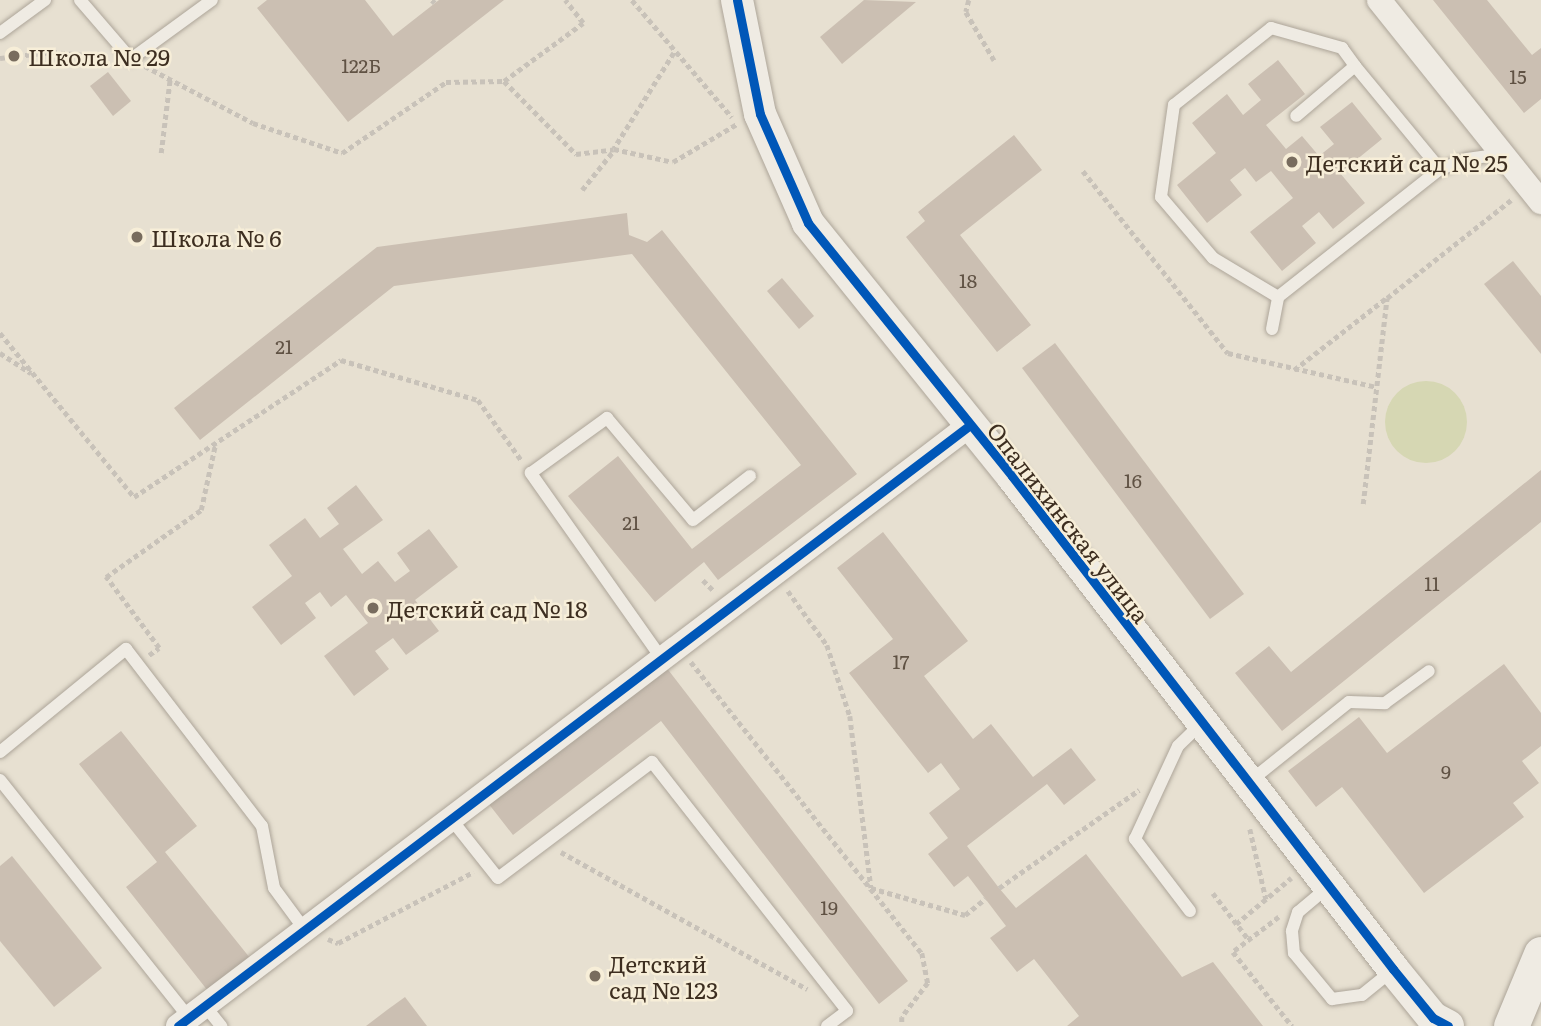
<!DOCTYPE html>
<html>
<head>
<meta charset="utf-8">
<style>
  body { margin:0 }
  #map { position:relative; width:1541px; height:1026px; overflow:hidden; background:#e7e0d1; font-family:Literata,serif }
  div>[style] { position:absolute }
  .green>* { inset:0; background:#d6d7b3 }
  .round { border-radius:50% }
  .building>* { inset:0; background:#cbbfb2 }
  .path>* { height:4.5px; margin-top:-2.25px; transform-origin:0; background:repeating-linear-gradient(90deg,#c8c2b9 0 5px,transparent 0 8.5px) }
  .roads { filter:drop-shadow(0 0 2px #ada599) drop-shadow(0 0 2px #ada599) }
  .service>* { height:12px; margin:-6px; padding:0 6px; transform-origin:6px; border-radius:6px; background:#efebe3 }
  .minor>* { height:24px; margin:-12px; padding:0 12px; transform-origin:12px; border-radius:12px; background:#efebe3 }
  .tertiary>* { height:32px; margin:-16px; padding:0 16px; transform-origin:16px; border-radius:16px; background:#efebe3 }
  .secondary>* { height:35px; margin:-17.5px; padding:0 17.5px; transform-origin:17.5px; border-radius:17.5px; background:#efebe3 }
  .cycleway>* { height:9px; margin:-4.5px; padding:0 4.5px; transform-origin:4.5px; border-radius:4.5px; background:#0057b8 }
  .dots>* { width:19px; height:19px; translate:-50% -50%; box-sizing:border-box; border:4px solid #f7eed8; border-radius:50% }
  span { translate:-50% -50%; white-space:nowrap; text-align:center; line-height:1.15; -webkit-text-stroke:5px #f7eed8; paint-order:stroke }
  .number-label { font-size:19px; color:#605244 }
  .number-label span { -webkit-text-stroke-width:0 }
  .poi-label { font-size:23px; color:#3d2e20 }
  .left { translate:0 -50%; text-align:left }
  .street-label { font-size:23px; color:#3d2e20 }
</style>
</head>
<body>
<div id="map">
  <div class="green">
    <div class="round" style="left:1385px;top:381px;width:82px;height:82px"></div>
  </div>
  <div class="building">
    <div style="clip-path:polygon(267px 0,365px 0,393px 36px,439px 0,504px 0,348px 122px,257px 8px)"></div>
    <div style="clip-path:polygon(864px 0,916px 2px,842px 64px,820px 37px)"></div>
    <div style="clip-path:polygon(1433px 0,1487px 0,1532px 55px,1541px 48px,1541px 99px,1524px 113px)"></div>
    <div style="clip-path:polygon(1278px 60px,1305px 94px,1266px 125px,1286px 149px,1302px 136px,1319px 156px,1334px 144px,1320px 127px,1352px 102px,1382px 139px,1340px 173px,1365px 203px,1333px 229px,1319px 212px,1302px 226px,1316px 243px,1282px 271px,1250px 232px,1293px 198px,1271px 171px,1256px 182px,1245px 168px,1230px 180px,1242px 195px,1207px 223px,1177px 185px,1216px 153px,1192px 123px,1227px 94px,1243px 115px,1261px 100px,1248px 84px)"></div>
    <div style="clip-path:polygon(108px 72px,131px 101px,113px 116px,90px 86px)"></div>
    <div style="clip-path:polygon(1014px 135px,1042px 170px,960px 235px,1031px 325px,997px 352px,906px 237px,925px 221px,918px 212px)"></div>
    <div style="clip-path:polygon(627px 213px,629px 235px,647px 242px,662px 230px,857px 474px,718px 580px,704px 562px,655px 602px,568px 496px,618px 456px,692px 549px,801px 465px,632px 254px,394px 286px,200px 440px,174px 408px,377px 247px)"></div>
    <div style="clip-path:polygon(1513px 261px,1541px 296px,1541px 354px,1484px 284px)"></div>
    <div style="clip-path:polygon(782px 278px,814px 316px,799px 329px,767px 291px)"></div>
    <div style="clip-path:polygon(1055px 343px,1244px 594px,1210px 619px,1022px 368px)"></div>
    <div style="clip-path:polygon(1541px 470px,1541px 522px,1282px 731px,1235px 673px,1269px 646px,1291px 672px)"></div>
    <div style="clip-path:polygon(356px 485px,383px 520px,343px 549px,362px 574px,378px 561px,395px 582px,410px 571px,397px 553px,429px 529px,458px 567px,415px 600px,439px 631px,406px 655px,393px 638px,375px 651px,389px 669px,354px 696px,324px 656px,368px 623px,346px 595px,331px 607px,320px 592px,305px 603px,316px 618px,281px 645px,252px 607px,292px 576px,269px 545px,305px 518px,320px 538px,339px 524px,327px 508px)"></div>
    <div style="clip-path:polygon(883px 532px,968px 641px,924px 676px,973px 739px,991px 724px,1033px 777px,1071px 748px,1096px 780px,1064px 805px,1047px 784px,967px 846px,999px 888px,1016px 908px,1086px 854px,1182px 977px,1213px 962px,1263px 1026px,1067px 1026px,1079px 1016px,1034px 959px,1017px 972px,990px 938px,1006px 926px,968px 876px,954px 887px,928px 854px,948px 838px,929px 813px,960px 789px,941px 763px,928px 773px,849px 673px,893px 639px,837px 568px)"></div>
    <div style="clip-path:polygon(1504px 664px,1541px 713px,1541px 746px,1522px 761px,1539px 783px,1513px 803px,1524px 817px,1424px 893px,1342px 787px,1316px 807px,1288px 771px,1359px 717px,1387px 753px)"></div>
    <div style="clip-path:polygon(666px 667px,908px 981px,879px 1004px,661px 721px,513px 835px,488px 803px)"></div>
    <div style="clip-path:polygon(121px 731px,197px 826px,165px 852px,250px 958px,208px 991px,126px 887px,157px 862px,79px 764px)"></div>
    <div style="clip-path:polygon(12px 856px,102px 968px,54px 1007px,0 941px,0 866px)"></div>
    <div style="clip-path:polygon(405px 997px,427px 1026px,366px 1026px,387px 1010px)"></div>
  </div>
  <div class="path">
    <div style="left:432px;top:0;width:4px;rotate:45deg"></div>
    <div style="left:632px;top:0;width:154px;rotate:49.5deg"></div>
    <div style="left:969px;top:0;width:12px;rotate:104deg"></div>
    <div style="left:966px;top:12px;width:56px;rotate:59.7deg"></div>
    <div style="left:674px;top:53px;width:113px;rotate:122deg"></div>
    <div style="left:614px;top:149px;width:60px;rotate:12.4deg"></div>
    <div style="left:673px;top:162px;width:74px;rotate:-30.7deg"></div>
    <div style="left:0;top:58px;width:52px;rotate:-6.6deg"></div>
    <div style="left:52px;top:52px;width:55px;rotate:5.2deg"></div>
    <div style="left:145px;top:66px;width:122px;rotate:27.8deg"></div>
    <div style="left:253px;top:123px;width:94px;rotate:18.6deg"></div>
    <div style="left:342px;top:153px;width:126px;rotate:-34.3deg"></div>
    <div style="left:446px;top:82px;width:58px;rotate:-1deg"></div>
    <div style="left:504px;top:81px;width:98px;rotate:-36.3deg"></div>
    <div style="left:583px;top:23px;width:29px;rotate:-128deg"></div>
    <div style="left:504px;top:81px;width:103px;rotate:45.4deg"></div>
    <div style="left:576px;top:154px;width:38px;rotate:-7deg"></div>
    <div style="left:161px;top:153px;width:75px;rotate:-83.1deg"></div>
    <div style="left:1083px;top:171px;width:233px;rotate:51.5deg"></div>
    <div style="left:1228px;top:353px;width:152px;rotate:12.9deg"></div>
    <div style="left:582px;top:190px;width:51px;rotate:-51.3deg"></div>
    <div style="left:0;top:333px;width:212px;rotate:50.7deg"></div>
    <div style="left:134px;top:497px;width:248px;rotate:-33.5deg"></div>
    <div style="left:341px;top:360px;width:143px;rotate:16.3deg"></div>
    <div style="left:478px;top:400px;width:75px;rotate:54.2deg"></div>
    <div style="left:0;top:353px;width:37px;rotate:33deg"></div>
    <div style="left:1294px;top:370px;width:117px;rotate:-38deg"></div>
    <div style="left:1363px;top:504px;width:207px;rotate:-83.4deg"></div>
    <div style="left:1387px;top:298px;width:158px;rotate:-38.3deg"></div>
    <div style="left:703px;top:580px;width:17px;rotate:45deg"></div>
    <div style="left:788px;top:591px;width:67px;rotate:54.2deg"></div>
    <div style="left:827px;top:645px;width:75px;rotate:72.1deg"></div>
    <div style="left:850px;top:716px;width:173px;rotate:83deg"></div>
    <div style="left:871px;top:888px;width:98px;rotate:16deg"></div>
    <div style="left:965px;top:915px;width:26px;rotate:-39deg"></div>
    <div style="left:149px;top:655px;width:12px;rotate:-35deg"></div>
    <div style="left:159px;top:648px;width:89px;rotate:-126.7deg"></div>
    <div style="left:106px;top:577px;width:116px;rotate:-35.2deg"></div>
    <div style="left:201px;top:510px;width:66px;rotate:-77.7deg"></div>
    <div style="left:691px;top:662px;width:372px;rotate:51.6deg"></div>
    <div style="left:922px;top:953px;width:31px;rotate:79deg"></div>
    <div style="left:928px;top:983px;width:43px;rotate:127.4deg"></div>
    <div style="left:902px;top:1017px;width:9px;rotate:90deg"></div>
    <div style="left:1250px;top:829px;width:72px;rotate:77.1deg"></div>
    <div style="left:561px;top:852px;width:282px;rotate:29.1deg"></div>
    <div style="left:999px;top:888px;width:171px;rotate:-35deg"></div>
    <div style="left:1213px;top:893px;width:59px;rotate:52.5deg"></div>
    <div style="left:1279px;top:917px;width:58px;rotate:142.7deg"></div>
    <div style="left:1233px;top:952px;width:95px;rotate:51.4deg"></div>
    <div style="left:1236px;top:924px;width:72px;rotate:-39.9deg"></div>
    <div style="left:328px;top:939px;width:11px;rotate:22deg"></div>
    <div style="left:338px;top:943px;width:153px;rotate:-27.7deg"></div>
  </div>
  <div class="roads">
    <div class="service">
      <div style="left:80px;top:0;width:78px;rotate:49.2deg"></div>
      <div style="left:131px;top:59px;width:100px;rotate:-36.1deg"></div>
      <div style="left:0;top:33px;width:56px;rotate:-36.3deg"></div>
      <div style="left:1355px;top:66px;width:134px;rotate:50.5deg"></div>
      <div style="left:1440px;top:169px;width:29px;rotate:-20deg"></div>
      <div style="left:1467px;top:159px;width:36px;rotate:-8deg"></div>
      <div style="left:1278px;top:297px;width:206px;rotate:-38.3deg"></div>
      <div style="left:1272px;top:329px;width:33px;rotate:-79deg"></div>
      <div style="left:1278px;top:297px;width:76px;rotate:-149deg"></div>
      <div style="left:1213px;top:258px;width:80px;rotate:-130.4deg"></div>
      <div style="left:1161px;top:197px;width:93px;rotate:-82deg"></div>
      <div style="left:1174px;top:105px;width:124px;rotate:-38.4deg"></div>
      <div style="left:1271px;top:28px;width:74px;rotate:15.7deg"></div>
      <div style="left:1342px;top:48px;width:22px;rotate:54deg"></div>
      <div style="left:1355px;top:66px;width:77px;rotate:139.7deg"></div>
      <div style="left:662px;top:659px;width:228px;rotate:-125.2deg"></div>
      <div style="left:531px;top:473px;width:94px;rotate:-35.9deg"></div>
      <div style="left:607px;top:418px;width:133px;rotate:49.9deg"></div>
      <div style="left:693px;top:520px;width:72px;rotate:-37.7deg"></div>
      <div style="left:0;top:752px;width:163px;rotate:-39.3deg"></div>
      <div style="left:126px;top:649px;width:223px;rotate:52.5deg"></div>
      <div style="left:262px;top:826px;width:63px;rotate:79deg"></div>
      <div style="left:274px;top:888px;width:52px;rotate:53.6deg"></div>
      <div style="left:0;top:780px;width:304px;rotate:51.5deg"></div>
      <div style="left:1249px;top:782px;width:128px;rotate:-38.7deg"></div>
      <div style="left:1349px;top:702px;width:36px;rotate:2deg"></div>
      <div style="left:1385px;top:703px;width:54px;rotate:-36deg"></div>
      <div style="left:451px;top:819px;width:75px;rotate:51.5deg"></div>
      <div style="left:498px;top:878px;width:193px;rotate:-37deg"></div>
      <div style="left:652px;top:762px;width:316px;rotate:51.9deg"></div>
      <div style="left:847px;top:1011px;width:25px;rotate:143deg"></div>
      <div style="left:1328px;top:887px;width:39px;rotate:140deg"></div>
      <div style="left:1298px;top:912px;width:20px;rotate:108deg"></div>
      <div style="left:1292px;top:931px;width:22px;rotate:85deg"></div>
      <div style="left:1294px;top:953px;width:60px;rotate:50.4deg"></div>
      <div style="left:1332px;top:999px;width:30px;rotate:-8deg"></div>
      <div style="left:1362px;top:995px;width:38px;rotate:-39deg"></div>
      <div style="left:1190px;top:911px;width:91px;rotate:-127.4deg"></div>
      <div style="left:1135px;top:839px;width:102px;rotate:-65.2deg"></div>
      <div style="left:1178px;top:746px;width:32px;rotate:-44deg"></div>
      <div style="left:205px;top:1006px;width:26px;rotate:51deg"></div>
    </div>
    <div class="minor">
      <div style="left:1379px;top:0;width:259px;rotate:51.3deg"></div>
      <div style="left:178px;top:1026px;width:994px;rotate:-37.19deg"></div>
    </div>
    <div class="tertiary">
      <div style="left:737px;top:0;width:116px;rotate:78.6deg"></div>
      <div style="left:760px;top:114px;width:119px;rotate:66.2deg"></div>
      <div style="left:808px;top:223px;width:325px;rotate:51.1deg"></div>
      <div style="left:1012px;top:476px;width:623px;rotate:52.3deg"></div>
      <div style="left:1393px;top:969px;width:63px;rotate:50.8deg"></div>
      <div style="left:1433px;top:1018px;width:17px;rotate:28deg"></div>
    </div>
    <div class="secondary">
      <div style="left:1511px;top:1026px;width:78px;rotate:-67.4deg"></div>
    </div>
  </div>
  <div class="cycleway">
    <div style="left:737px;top:0;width:116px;rotate:78.6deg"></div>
    <div style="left:760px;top:114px;width:119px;rotate:66.2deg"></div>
    <div style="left:808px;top:223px;width:325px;rotate:51.1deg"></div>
    <div style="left:1012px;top:476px;width:623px;rotate:52.3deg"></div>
    <div style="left:1393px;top:969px;width:63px;rotate:50.8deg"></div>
    <div style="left:1433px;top:1018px;width:17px;rotate:28deg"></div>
    <div style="left:178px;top:1026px;width:994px;rotate:-37.19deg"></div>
  </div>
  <div class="dots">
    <div style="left:14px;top:56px;background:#786c5e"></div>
    <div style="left:1292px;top:162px;background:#786c5e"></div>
    <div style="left:137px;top:237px;background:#786c5e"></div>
    <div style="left:373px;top:608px;background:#786c5e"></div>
    <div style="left:595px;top:976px;background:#786c5e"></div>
  </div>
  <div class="number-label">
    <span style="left:361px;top:66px">122Б</span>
    <span style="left:1518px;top:77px">15</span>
    <span style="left:968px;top:281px">18</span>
    <span style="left:284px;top:347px">21</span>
    <span style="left:1133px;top:481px">16</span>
    <span style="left:631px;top:523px">21</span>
    <span style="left:1432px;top:584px">11</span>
    <span style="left:901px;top:662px">17</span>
    <span style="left:1446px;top:772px">9</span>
    <span style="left:829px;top:908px">19</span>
  </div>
  <div class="poi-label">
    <span class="left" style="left:28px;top:56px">Школа № 29</span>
    <span class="left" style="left:1306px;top:162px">Детский сад № 25</span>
    <span class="left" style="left:151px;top:237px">Школа № 6</span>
    <span class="left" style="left:387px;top:608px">Детский сад № 18</span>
    <span class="left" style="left:609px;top:976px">Детский<br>сад № 123</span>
  </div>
  <div class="street-label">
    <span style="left:1069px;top:522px;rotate:52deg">Опалихинская улица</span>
  </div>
</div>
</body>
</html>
